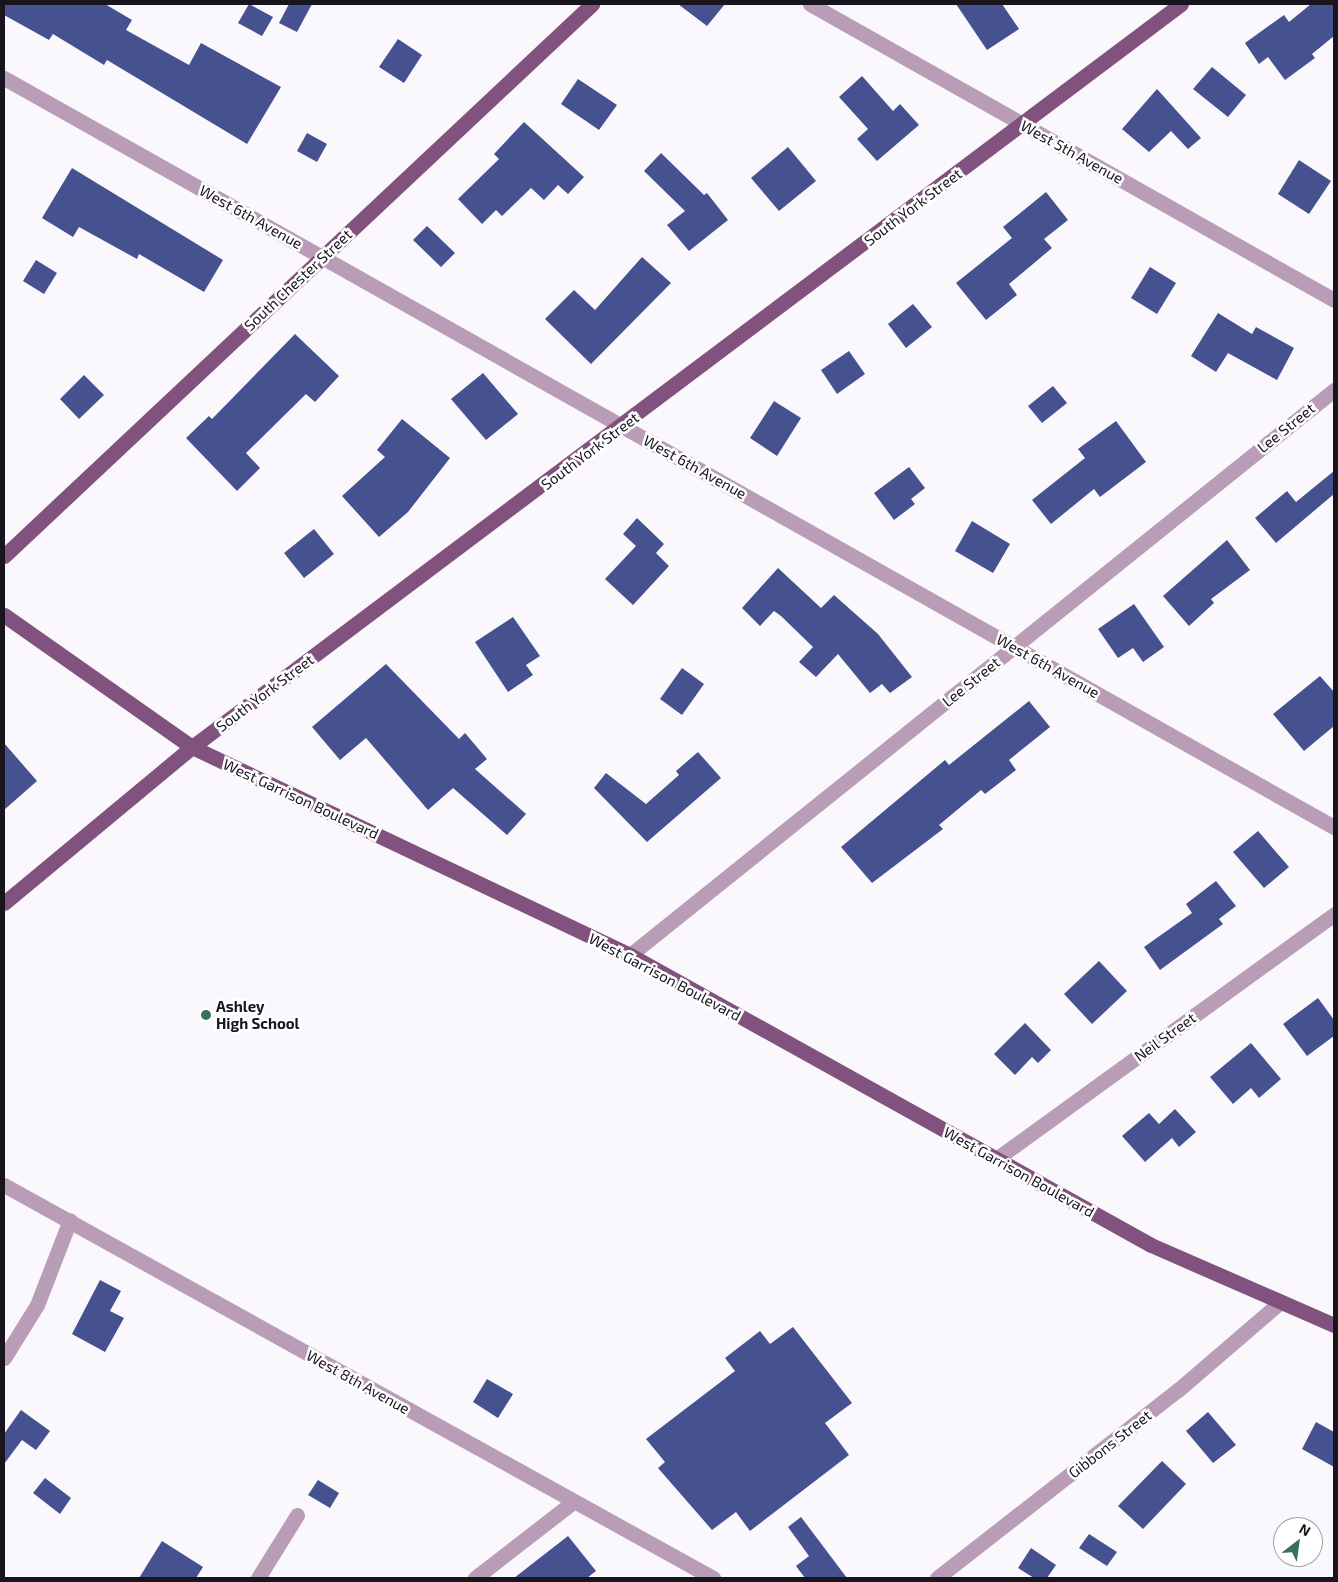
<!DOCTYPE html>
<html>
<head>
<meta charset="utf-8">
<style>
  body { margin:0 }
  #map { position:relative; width:1338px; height:1582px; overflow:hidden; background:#faf8fd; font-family:"Exo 2",sans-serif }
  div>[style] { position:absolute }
  .building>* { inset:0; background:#46518f }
  .minor>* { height:15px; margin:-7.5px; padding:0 7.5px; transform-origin:7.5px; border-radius:7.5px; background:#b99db6 }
  .major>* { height:15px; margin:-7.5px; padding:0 7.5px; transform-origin:7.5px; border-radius:7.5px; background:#80527d }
  .dots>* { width:14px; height:14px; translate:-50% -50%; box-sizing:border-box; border:2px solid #fff; border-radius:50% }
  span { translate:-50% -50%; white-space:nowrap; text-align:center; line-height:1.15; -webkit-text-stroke:5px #fff; paint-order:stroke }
  .street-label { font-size:15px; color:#18151e }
  .poi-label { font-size:15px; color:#18151e; font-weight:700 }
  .left { translate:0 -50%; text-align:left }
  .frame { position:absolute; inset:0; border:5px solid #18151e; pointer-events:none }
  .north { position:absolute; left:1273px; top:1517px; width:50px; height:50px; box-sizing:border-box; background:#fff; border:1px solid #a3a1a5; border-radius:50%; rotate:30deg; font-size:14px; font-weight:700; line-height:20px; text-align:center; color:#18151e }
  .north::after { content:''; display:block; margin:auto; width:18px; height:22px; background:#387159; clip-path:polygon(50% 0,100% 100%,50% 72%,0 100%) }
</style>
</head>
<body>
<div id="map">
  <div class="building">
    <div style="clip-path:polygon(4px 4px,105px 4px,132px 20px,126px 30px,189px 65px,201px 43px,281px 87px,247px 144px,107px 60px,104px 65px,53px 34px,49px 40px,4px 15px)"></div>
    <div style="clip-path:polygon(249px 4px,273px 17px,262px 36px,238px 23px)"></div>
    <div style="clip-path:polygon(289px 4px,312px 4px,297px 32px,279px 23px)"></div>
    <div style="clip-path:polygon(678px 4px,725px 4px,707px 26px)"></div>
    <div style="clip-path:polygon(956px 4px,1002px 4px,1019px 29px,987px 50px)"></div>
    <div style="clip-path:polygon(1311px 4px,1334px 4px,1334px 36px,1312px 54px,1315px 58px,1285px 80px,1268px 57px,1259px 64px,1245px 43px,1284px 15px,1289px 22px)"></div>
    <div style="clip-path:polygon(398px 39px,422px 55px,404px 83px,379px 67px)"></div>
    <div style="clip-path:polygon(1212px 67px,1246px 95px,1228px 117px,1193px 89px)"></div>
    <div style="clip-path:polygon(862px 76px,893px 111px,900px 104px,919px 125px,877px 161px,857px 139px,868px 129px,839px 97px)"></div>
    <div style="clip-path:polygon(578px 79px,617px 105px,599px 130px,561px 104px)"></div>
    <div style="clip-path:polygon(1157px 89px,1201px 138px,1188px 149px,1171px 131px,1149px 152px,1122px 129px)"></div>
    <div style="clip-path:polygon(524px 122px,584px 177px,568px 194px,558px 185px,544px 200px,531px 188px,502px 216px,496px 210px,482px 224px,458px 199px,499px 159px,494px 154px)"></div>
    <div style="clip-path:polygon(307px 133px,327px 144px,317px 162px,297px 151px)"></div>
    <div style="clip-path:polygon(788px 147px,816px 181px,779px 211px,751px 178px)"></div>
    <div style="clip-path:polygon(661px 153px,704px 195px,707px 193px,728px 220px,689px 251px,667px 225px,685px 211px,644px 171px)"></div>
    <div style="clip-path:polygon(1299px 160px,1331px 181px,1309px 214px,1278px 194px)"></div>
    <div style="clip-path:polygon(72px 168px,223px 260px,204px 292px,139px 254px,137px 259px,79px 227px,73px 237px,42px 218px)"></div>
    <div style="clip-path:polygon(1046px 192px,1068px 220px,1044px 239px,1052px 248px,1009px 284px,1017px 295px,986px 320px,956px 283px,1012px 238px,1003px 227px)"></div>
    <div style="clip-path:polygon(427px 226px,455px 253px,441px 267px,413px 240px)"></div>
    <div style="clip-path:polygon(642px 257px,671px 283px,591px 364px,545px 319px,574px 290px,595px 310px)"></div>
    <div style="clip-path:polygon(36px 260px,57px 273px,44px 294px,23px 281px)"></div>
    <div style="clip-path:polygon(1150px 267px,1176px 283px,1157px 314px,1131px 298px)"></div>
    <div style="clip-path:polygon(913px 304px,932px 327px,906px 348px,888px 324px)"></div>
    <div style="clip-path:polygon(1218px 313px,1252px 334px,1256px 327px,1294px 348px,1277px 380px,1228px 353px,1216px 372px,1191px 356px)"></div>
    <div style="clip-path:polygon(295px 334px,339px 376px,315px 402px,306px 394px,246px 453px,260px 468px,237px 491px,186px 438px,209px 416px,212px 419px)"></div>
    <div style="clip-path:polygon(849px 351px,865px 374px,837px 394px,821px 370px)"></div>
    <div style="clip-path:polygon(483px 373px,518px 414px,486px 440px,451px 399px)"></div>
    <div style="clip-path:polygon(84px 375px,104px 395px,79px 419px,60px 399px)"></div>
    <div style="clip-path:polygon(1053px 386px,1067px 403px,1042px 423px,1028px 406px)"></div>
    <div style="clip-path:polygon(774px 401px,801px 418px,777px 456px,750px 438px)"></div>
    <div style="clip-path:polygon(402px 419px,450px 458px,408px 512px,379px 537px,342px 496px,385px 457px,377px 450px)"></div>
    <div style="clip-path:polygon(1116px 421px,1146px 462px,1100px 497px,1094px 489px,1051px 524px,1032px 500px,1085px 458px,1078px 449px)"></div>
    <div style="clip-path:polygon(909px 467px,925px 488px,911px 499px,915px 504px,894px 520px,874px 493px)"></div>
    <div style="clip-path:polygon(1334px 471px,1334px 494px,1276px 543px,1255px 518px,1287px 491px,1296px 502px)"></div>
    <div style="clip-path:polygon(637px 518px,664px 544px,656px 553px,669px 566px,633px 605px,605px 579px,636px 546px,623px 534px)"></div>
    <div style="clip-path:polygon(972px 521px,1010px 544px,993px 573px,955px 551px)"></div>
    <div style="clip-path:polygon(314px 529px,334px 554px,304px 578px,284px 553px)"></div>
    <div style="clip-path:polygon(1227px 540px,1250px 570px,1211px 599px,1214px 603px,1189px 626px,1163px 596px)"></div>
    <div style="clip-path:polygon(778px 568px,821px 608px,834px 595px,878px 634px,912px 677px,890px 693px,882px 684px,870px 693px,838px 654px,816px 677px,799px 662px,813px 647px,781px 616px,774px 611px,760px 626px,742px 608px)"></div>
    <div style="clip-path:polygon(1134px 604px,1164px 647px,1143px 662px,1133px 648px,1118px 658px,1098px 629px)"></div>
    <div style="clip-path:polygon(513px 617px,540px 656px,526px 665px,533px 675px,508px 692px,475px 642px)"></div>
    <div style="clip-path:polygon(386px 664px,459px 739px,465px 733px,487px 759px,475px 769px,526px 814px,507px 835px,453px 788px,428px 810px,366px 738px,340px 760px,312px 727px)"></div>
    <div style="clip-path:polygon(682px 668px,704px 684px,682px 715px,660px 699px)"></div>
    <div style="clip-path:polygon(1320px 676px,1334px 692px,1334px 726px,1304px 751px,1273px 714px)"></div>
    <div style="clip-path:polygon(1029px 701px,1050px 727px,1009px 760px,1016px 770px,985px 794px,981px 790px,939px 825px,943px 829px,872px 883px,841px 847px,945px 760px,949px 765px)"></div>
    <div style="clip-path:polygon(4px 743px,37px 781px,4px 810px)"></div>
    <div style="clip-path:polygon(698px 752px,721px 778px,647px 842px,594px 788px,606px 773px,646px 804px,679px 775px,676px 771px)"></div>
    <div style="clip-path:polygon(1258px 831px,1289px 867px,1264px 888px,1233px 852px)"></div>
    <div style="clip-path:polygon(1216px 881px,1236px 906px,1219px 919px,1223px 924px,1160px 970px,1144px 947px,1192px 913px,1186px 904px)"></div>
    <div style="clip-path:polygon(1099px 961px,1127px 991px,1092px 1024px,1064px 994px)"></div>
    <div style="clip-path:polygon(1318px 998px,1334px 1020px,1334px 1036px,1307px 1056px,1283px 1024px)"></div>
    <div style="clip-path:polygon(1025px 1023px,1051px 1050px,1038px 1063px,1032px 1057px,1015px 1075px,994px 1054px)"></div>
    <div style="clip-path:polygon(1251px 1043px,1281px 1079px,1259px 1098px,1251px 1088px,1233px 1104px,1210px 1077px)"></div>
    <div style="clip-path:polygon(1175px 1109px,1196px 1132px,1179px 1147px,1172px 1138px,1145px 1162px,1122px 1136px,1149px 1113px,1159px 1124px)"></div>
    <div style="clip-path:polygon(100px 1280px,121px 1291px,110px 1311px,124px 1318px,105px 1352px,72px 1334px)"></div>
    <div style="clip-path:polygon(793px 1327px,852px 1403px,825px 1423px,849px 1455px,750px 1531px,736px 1512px,712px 1530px,658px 1468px,665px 1462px,646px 1439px,735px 1371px,725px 1358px,760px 1331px,770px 1344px)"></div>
    <div style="clip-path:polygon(487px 1379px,513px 1394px,498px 1418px,473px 1402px)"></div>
    <div style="clip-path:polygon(21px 1410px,50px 1431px,36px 1450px,22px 1440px,4px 1464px,4px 1434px)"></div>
    <div style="clip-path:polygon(1208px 1412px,1236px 1445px,1213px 1463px,1186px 1431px)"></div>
    <div style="clip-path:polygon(1316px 1422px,1334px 1432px,1334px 1467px,1302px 1449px)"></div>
    <div style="clip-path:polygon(1162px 1461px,1186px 1484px,1143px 1529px,1118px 1506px)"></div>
    <div style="clip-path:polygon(45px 1478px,71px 1498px,60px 1514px,33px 1493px)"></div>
    <div style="clip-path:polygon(318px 1480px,339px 1493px,330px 1508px,308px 1495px)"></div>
    <div style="clip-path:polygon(801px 1517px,847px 1578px,805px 1578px,796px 1566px,809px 1556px,788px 1527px)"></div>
    <div style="clip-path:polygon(1089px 1534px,1117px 1552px,1107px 1566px,1079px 1548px)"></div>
    <div style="clip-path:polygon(568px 1536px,596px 1571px,587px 1578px,514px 1578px)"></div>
    <div style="clip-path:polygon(162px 1541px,203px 1567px,196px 1578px,139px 1578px)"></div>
    <div style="clip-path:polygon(1031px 1548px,1056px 1565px,1047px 1578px,1034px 1578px,1018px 1568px)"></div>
  </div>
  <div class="minor">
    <div style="left:810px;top:4px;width:602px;rotate:29.46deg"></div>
    <div style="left:4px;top:78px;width:1526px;rotate:29.39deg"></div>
    <div style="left:630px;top:955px;width:903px;rotate:-38.75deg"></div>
    <div style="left:996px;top:1159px;width:417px;rotate:-35.9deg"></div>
    <div style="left:4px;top:1185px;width:811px;rotate:29deg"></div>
    <div style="left:4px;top:1358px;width:62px;rotate:-58.1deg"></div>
    <div style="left:37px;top:1305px;width:91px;rotate:-68.8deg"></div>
    <div style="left:258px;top:1578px;width:74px;rotate:-58.2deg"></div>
    <div style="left:475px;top:1578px;width:124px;rotate:-37.8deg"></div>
    <div style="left:937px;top:1578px;width:306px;rotate:-38deg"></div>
    <div style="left:1178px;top:1390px;width:132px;rotate:-40.7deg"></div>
  </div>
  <div class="major">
    <div style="left:4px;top:556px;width:807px;rotate:-43.19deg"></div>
    <div style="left:4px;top:615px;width:230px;rotate:35.1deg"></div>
    <div style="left:192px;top:747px;width:485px;rotate:25.4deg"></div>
    <div style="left:630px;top:955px;width:596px;rotate:29.1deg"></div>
    <div style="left:1151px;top:1245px;width:200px;rotate:23.6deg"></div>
    <div style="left:4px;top:903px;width:244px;rotate:-39.7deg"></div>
    <div style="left:192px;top:747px;width:1237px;rotate:-36.92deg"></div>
  </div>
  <div class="dots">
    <div style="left:206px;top:1015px;background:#387159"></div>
  </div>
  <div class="street-label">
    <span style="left:1072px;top:152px;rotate:29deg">West 5th Avenue</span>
    <span style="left:913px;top:207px;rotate:-37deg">South York Street</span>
    <span style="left:251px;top:217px;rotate:29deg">West 6th Avenue</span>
    <span style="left:298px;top:280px;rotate:-43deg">South Chester Street</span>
    <span style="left:1286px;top:428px;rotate:-39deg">Lee Street</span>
    <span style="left:590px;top:451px;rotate:-37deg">South York Street</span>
    <span style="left:695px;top:467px;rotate:29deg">West 6th Avenue</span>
    <span style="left:1048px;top:666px;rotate:29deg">West 6th Avenue</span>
    <span style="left:971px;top:682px;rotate:-39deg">Lee Street</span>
    <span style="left:265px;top:693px;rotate:-37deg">South York Street</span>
    <span style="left:301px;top:799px;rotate:25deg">West Garrison Boulevard</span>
    <span style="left:665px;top:977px;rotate:28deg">West Garrison Boulevard</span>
    <span style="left:1165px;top:1037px;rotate:-36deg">Neil Street</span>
    <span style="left:1019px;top:1172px;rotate:29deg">West Garrison Boulevard</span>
    <span style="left:358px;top:1382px;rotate:29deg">West 8th Avenue</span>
    <span style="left:1110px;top:1444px;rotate:-38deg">Gibbons Street</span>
  </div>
  <div class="poi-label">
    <span class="left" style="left:216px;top:1015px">Ashley<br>High School</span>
  </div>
  <div class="frame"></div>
  <div class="north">N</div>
</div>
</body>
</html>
